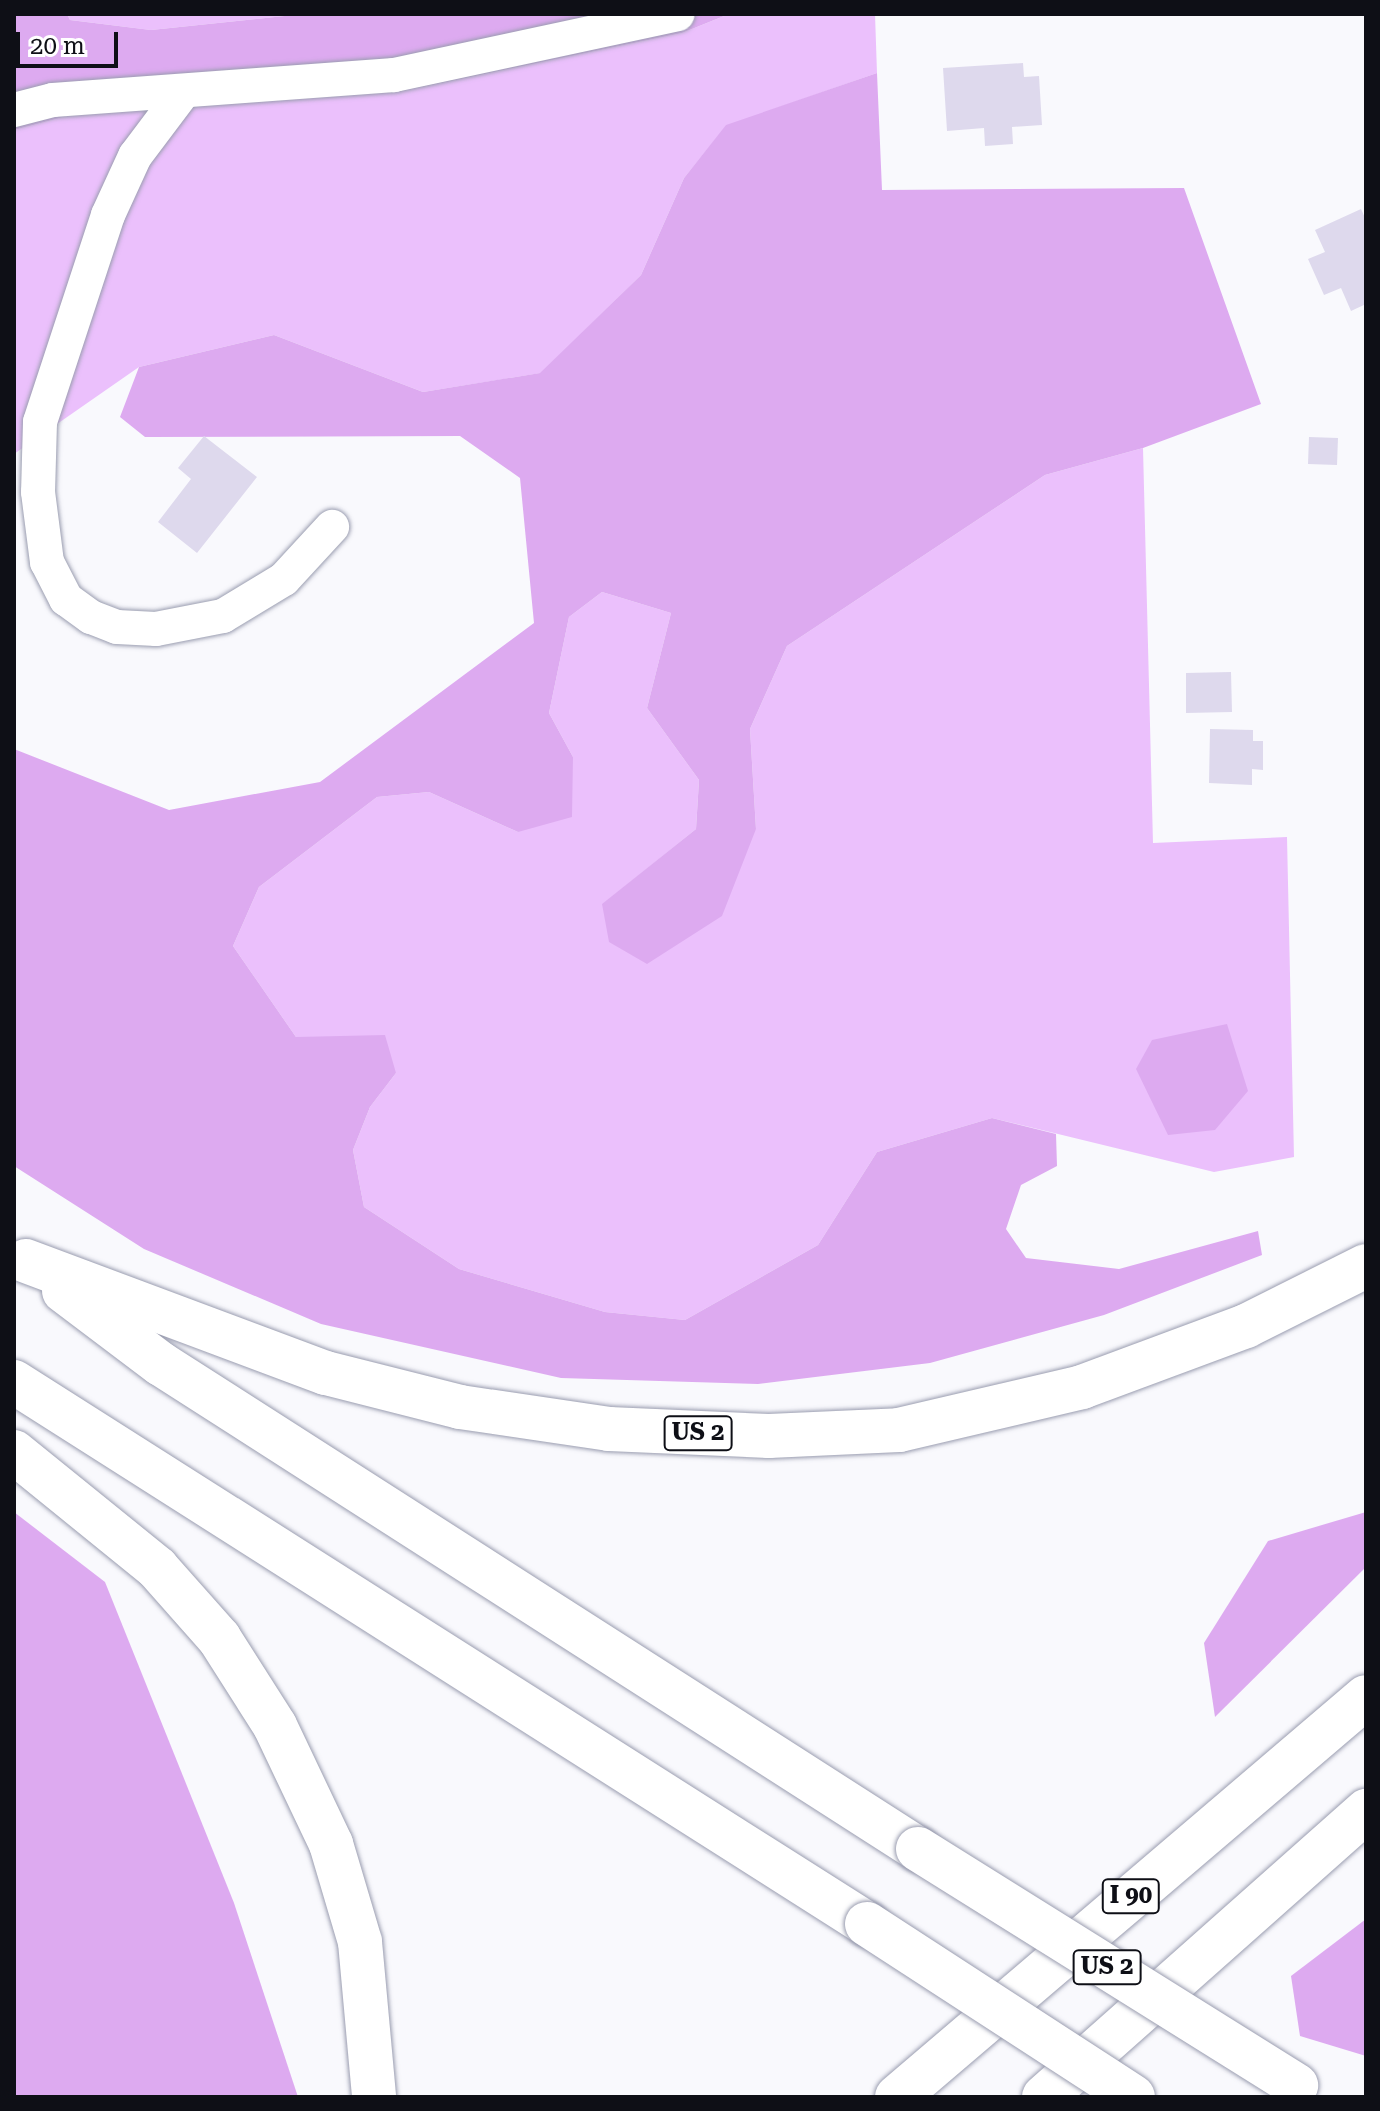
<!DOCTYPE html>
<html>
<head>
<meta charset="utf-8">
<style>
  body { margin:0 }
  #map { position:relative; width:1380px; height:2111px; overflow:hidden; background:#f9f9fd; font-family:"Roboto Serif",serif }
  div>[style] { position:absolute }
  .green>* { inset:0; background:#ebc0fc }
  .forest>* { inset:0; background:#ddaaf0 }
  .building>* { inset:0; background:#ded9ed }
  .roads { filter:drop-shadow(0 0 2px #9a9db0) drop-shadow(0 0 2px #9a9db0) }
  .minor>* { height:34px; margin:-17px; padding:0 17px; transform-origin:17px; border-radius:17px; background:#fff }
  .highway>* { height:44px; margin:-22px; padding:0 22px; transform-origin:22px; border-radius:22px; background:#fff }
  .bridges { filter:drop-shadow(0 0 2px #9a9db0) drop-shadow(0 0 2px #9a9db0) }
  .highway-bridge>* { height:44px; margin:-22px; padding:0 22px; transform-origin:22px; border-radius:22px; background:#fff }
  span { translate:-50% -50%; white-space:nowrap; text-align:center; line-height:1.15; -webkit-text-stroke:6px #fff; paint-order:stroke }
  .shield-label span { padding:2px 6px; background:#fff; border:2px solid; border-radius:6px; -webkit-text-stroke-width:0 }
  .shield-label { font-size:24px; color:#0e0f16; font-weight:700 }
  .frame { position:absolute; inset:0; border:16px solid #0e0f16; pointer-events:none }
  .scale { position:absolute; left:16px; top:32px; width:102px; height:36px; box-sizing:border-box; border:4px solid #0e0f16; border-top:0; padding-left:10px; font-size:24px; line-height:28px; white-space:nowrap; color:#0e0f16; -webkit-text-stroke:6px #fff; paint-order:stroke }
</style>
</head>
<body>
<div id="map">
  <div class="green">
    <div style="clip-path:polygon(67px 14px,303px 14px,151px 30px,70px 20px)"></div>
    <div style="clip-path:polygon(729px 14px,875px 14px,877px 73px,726px 126px,684px 178px,641px 275px,541px 373px,423px 392px,274px 335px,139px 367px,14px 454px,14px 130px,83px 112px,399px 92px,682px 33px)"></div>
    <div style="clip-path:polygon(1143px 448px,1153px 843px,1287px 837px,1294px 1157px,1214px 1172px,992px 1118px,877px 1152px,818px 1245px,685px 1320px,605px 1312px,459px 1269px,364px 1207px,353px 1150px,370px 1107px,396px 1073px,296px 1037px,233px 946px,259px 887px,377px 797px,429px 792px,518px 832px,573px 757px,549px 713px,569px 617px,602px 592px,671px 613px,647px 708px,699px 780px,696px 829px,603px 904px,756px 829px,750px 729px,787px 646px,1045px 475px)"></div>
  </div>
  <div class="forest">
    <div style="clip-path:polygon(14px 14px,67px 14px,70px 20px,151px 30px,303px 14px,729px 14px,682px 33px,399px 92px,83px 112px,14px 130px)"></div>
    <div style="clip-path:polygon(877px 73px,882px 190px,1184px 188px,1261px 404px,1143px 448px,1045px 475px,787px 646px,750px 729px,756px 829px,722px 916px,647px 964px,609px 942px,602px 904px,696px 829px,699px 780px,647px 708px,671px 613px,602px 592px,569px 617px,549px 713px,573px 757px,572px 817px,518px 832px,429px 792px,377px 797px,259px 887px,233px 946px,296px 1037px,385px 1035px,396px 1073px,370px 1107px,353px 1150px,364px 1207px,459px 1269px,605px 1312px,685px 1320px,818px 1245px,877px 1152px,992px 1118px,1056px 1134px,1057px 1166px,1021px 1185px,1006px 1229px,1026px 1258px,1119px 1269px,1258px 1231px,1262px 1255px,1104px 1315px,930px 1363px,758px 1384px,561px 1378px,321px 1324px,144px 1249px,14px 1166px,14px 749px,169px 810px,320px 782px,534px 623px,520px 478px,460px 436px,145px 437px,120px 417px,139px 367px,274px 335px,423px 392px,540px 373px,641px 275px,684px 178px,726px 125px)"></div>
    <div style="clip-path:polygon(1227px 1024px,1248px 1091px,1215px 1130px,1168px 1135px,1136px 1069px,1152px 1040px)"></div>
    <div style="clip-path:polygon(14px 1512px,105px 1582px,234px 1903px,298px 2097px,14px 2097px)"></div>
    <div style="clip-path:polygon(1366px 1512px,1366px 1567px,1215px 1717px,1204px 1643px,1268px 1541px)"></div>
    <div style="clip-path:polygon(1366px 1919px,1366px 2056px,1300px 2036px,1291px 1976px)"></div>
  </div>
  <div class="building">
    <div style="clip-path:polygon(1023px 63px,1024px 77px,1039px 76px,1042px 125px,1012px 127px,1013px 144px,985px 146px,984px 128px,947px 131px,943px 68px)"></div>
    <div style="clip-path:polygon(1361px 209px,1366px 220px,1366px 304px,1351px 311px,1341px 288px,1324px 295px,1308px 259px,1325px 252px,1315px 230px)"></div>
    <div style="clip-path:polygon(204px 436px,257px 477px,197px 553px,158px 522px,191px 479px,178px 468px)"></div>
    <div style="clip-path:polygon(1309px 437px,1338px 438px,1337px 465px,1308px 464px)"></div>
    <div style="clip-path:polygon(1231px 672px,1232px 712px,1186px 713px,1186px 673px)"></div>
    <div style="clip-path:polygon(1210px 729px,1253px 730px,1253px 741px,1263px 741px,1263px 770px,1252px 769px,1252px 785px,1209px 783px)"></div>
  </div>
  <div class="roads">
    <div class="minor">
      <div style="left:184px;top:91px;width:81px;rotate:127deg"></div>
      <div style="left:135px;top:156px;width:65px;rotate:114.6deg"></div>
      <div style="left:108px;top:215px;width:218px;rotate:108.2deg"></div>
      <div style="left:40px;top:422px;width:70px;rotate:91.6deg"></div>
      <div style="left:38px;top:492px;width:71px;rotate:82.7deg"></div>
      <div style="left:47px;top:562px;width:42px;rotate:62.8deg"></div>
      <div style="left:66px;top:599px;width:31px;rotate:36deg"></div>
      <div style="left:91px;top:617px;width:28px;rotate:21deg"></div>
      <div style="left:117px;top:627px;width:39px;rotate:3deg"></div>
      <div style="left:156px;top:629px;width:68px;rotate:-11deg"></div>
      <div style="left:223px;top:616px;width:71px;rotate:-31.2deg"></div>
      <div style="left:284px;top:579px;width:71px;rotate:-47.3deg"></div>
      <div style="left:14px;top:110px;width:40px;rotate:-14.4deg"></div>
      <div style="left:53px;top:100px;width:342px;rotate:-4.2deg"></div>
      <div style="left:394px;top:75px;width:290px;rotate:-12.1deg"></div>
    </div>
    <div class="highway">
      <div style="left:26px;top:1261px;width:320px;rotate:20.5deg"></div>
      <div style="left:326px;top:1373px;width:138px;rotate:14.2deg"></div>
      <div style="left:460px;top:1407px;width:151px;rotate:8.4deg"></div>
      <div style="left:609px;top:1429px;width:160px;rotate:2.5deg"></div>
      <div style="left:769px;top:1436px;width:130px;rotate:-2.6deg"></div>
      <div style="left:899px;top:1430px;width:188px;rotate:-13.2deg"></div>
      <div style="left:1082px;top:1387px;width:175px;rotate:-20.4deg"></div>
      <div style="left:1246px;top:1326px;width:134px;rotate:-26.6deg"></div>
      <div style="left:64px;top:1291px;width:121px;rotate:37deg"></div>
      <div style="left:161px;top:1364px;width:899px;rotate:32.65deg"></div>
      <div style="left:14px;top:1382px;width:1011px;rotate:32.43deg"></div>
      <div style="left:14px;top:1452px;width:184px;rotate:39deg"></div>
      <div style="left:157px;top:1568px;width:94px;rotate:48.5deg"></div>
      <div style="left:219px;top:1638px;width:104px;rotate:57.5deg"></div>
      <div style="left:275px;top:1726px;width:131px;rotate:64.6deg"></div>
      <div style="left:331px;top:1844px;width:102px;rotate:73.5deg"></div>
      <div style="left:360px;top:1942px;width:156px;rotate:84.8deg"></div>
      <div style="left:897px;top:2097px;width:616px;rotate:-40.46deg"></div>
      <div style="left:1044px;top:2097px;width:431px;rotate:-41.6deg"></div>
    </div>
  </div>
  <div class="bridges">
    <div class="highway-bridge">
      <div style="left:918px;top:1849px;width:446px;rotate:32deg"></div>
      <div style="left:867px;top:1924px;width:317px;rotate:33deg"></div>
    </div>
  </div>
  <div class="shield-label">
    <span style="left:698px;top:1433px">US 2</span>
    <span style="left:1131px;top:1896px">I 90</span>
    <span style="left:1107px;top:1967px">US 2</span>
  </div>
  <div class="frame"></div>
  <div class="scale">20 m</div>
</div>
</body>
</html>
